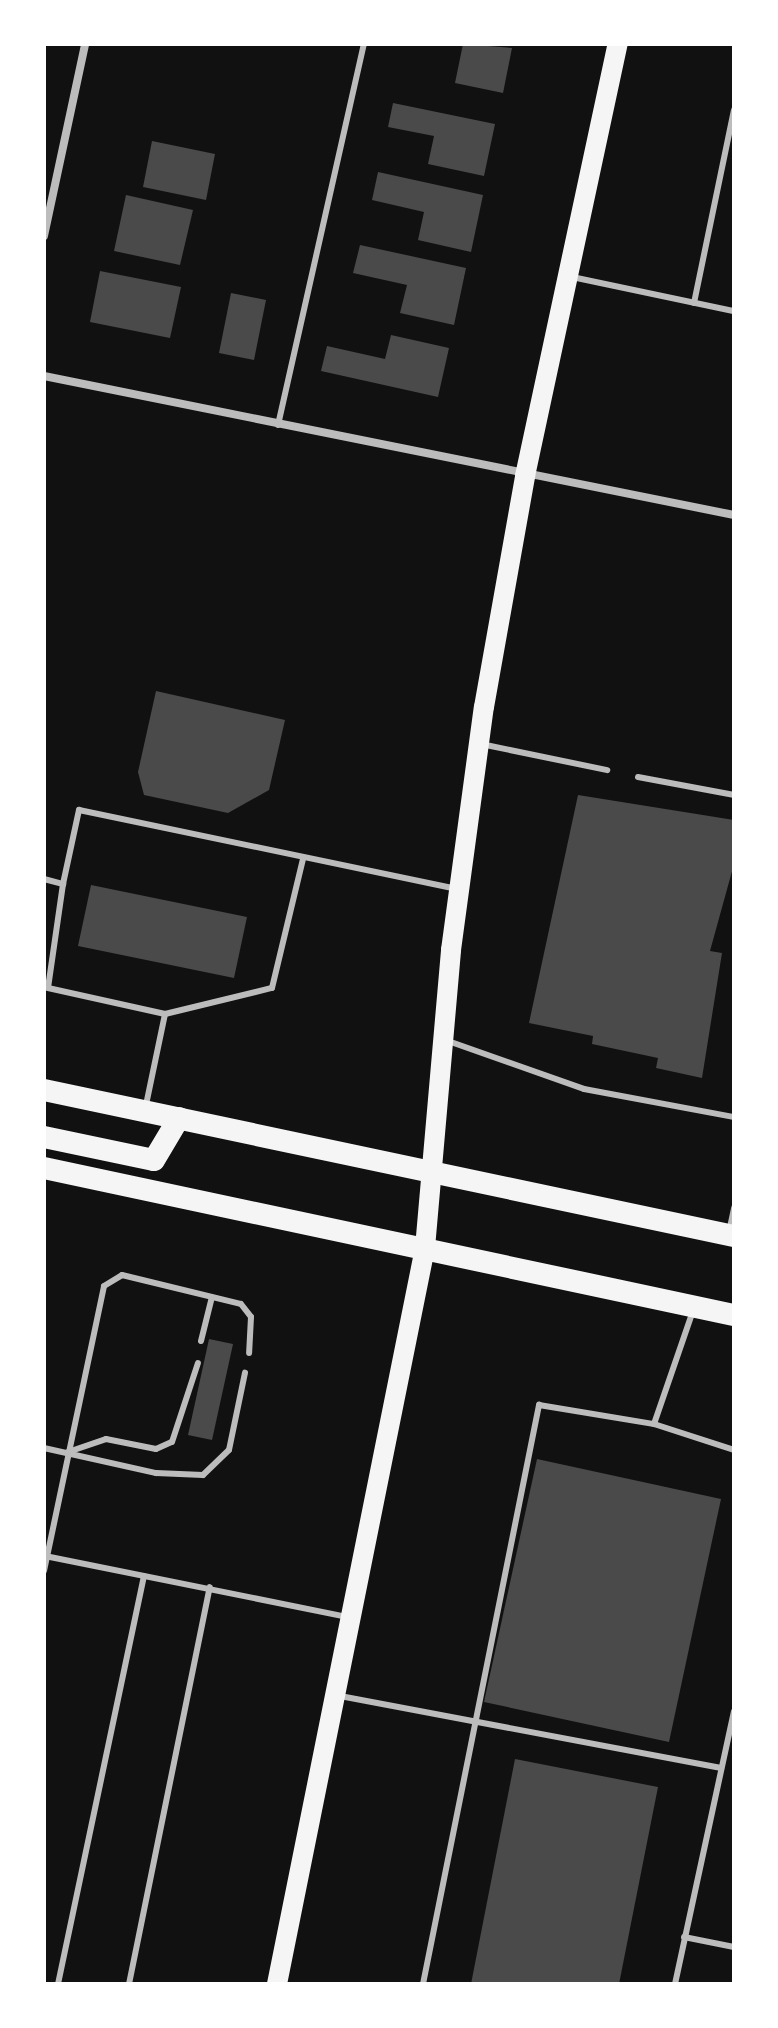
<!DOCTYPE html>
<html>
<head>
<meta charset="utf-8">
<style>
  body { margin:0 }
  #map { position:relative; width:778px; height:2028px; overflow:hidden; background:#111; font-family:Barlow,sans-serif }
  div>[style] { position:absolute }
  .building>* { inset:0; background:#4a4a4a }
  .service>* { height:6px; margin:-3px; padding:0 3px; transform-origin:3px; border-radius:3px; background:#bcbcbc }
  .minor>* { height:8px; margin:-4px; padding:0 4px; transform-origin:4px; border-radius:4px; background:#bcbcbc }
  .primary>* { height:20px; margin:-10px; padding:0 10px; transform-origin:10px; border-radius:10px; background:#f5f5f5 }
  .trunk>* { height:22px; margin:-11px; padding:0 11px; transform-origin:11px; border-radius:11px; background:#f5f5f5 }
  span { translate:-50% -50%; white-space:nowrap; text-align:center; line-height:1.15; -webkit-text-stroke:8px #fff; paint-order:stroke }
  .frame { position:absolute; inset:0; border:46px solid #fff; pointer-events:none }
</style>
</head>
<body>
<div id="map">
  <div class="building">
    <div style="clip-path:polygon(463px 44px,512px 48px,503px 93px,455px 83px)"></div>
    <div style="clip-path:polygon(393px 103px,495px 124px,484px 176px,428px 164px,434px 136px,388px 127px)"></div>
    <div style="clip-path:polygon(152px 141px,215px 154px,206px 200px,143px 187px)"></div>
    <div style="clip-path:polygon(378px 172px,483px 195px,471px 252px,418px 240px,424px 212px,372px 200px)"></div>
    <div style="clip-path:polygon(126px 195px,193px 210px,180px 265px,114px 251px)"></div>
    <div style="clip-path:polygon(360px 245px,466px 268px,454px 325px,400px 313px,407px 285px,353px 273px)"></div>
    <div style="clip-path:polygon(100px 271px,181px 287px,170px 338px,90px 322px)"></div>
    <div style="clip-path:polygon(231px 293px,266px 300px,254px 360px,219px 353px)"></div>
    <div style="clip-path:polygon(391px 335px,449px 348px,438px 397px,321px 371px,327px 346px,385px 359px)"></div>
    <div style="clip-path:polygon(156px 691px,285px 720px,269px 790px,228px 813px,144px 795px,138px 772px)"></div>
    <div style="clip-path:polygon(578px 795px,734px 820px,734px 864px,710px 951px,722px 953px,702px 1078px,656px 1068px,658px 1058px,592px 1044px,593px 1036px,529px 1023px)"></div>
    <div style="clip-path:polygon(91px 885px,247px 917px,234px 978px,78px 946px)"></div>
    <div style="clip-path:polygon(209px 1339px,233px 1344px,212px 1440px,188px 1435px)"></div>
    <div style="clip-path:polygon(537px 1459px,721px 1499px,669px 1742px,484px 1702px)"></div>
    <div style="clip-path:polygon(515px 1759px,658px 1787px,619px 1984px,471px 1984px)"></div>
  </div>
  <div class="service">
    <div style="left:572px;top:277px;width:166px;rotate:11.9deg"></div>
    <div style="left:694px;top:303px;width:197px;rotate:-78.3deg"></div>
    <div style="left:278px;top:425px;width:391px;rotate:-77.3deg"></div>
    <div style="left:481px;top:744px;width:129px;rotate:11.7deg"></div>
    <div style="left:638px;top:777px;width:98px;rotate:10.6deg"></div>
    <div style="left:44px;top:879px;width:20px;rotate:15deg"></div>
    <div style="left:63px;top:884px;width:76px;rotate:-77.8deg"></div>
    <div style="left:79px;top:810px;width:385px;rotate:11.8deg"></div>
    <div style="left:63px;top:884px;width:105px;rotate:98.2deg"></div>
    <div style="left:48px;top:988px;width:120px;rotate:12.5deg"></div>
    <div style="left:448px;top:1041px;width:144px;rotate:19.4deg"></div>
    <div style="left:584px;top:1089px;width:153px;rotate:10.6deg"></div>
    <div style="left:146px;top:1105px;width:93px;rotate:-78.2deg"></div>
    <div style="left:165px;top:1014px;width:110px;rotate:-13.7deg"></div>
    <div style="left:272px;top:988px;width:133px;rotate:-76.5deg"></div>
    <div style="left:729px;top:1232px;width:25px;rotate:-78deg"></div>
    <div style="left:201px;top:1341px;width:45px;rotate:-76deg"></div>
    <div style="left:654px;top:1424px;width:120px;rotate:-71deg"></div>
    <div style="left:44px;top:1448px;width:115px;rotate:12.6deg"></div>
    <div style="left:156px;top:1473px;width:47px;rotate:2.4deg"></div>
    <div style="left:203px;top:1475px;width:36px;rotate:-44deg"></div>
    <div style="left:229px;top:1450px;width:79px;rotate:-78.3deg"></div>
    <div style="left:68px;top:1452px;width:40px;rotate:-18.9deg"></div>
    <div style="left:106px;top:1439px;width:51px;rotate:11.3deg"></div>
    <div style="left:156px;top:1449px;width:17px;rotate:-24deg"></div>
    <div style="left:172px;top:1442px;width:83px;rotate:-71.8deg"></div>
    <div style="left:45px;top:1556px;width:309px;rotate:11.4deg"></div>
    <div style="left:44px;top:1571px;width:291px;rotate:-78.1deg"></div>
    <div style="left:104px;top:1286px;width:21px;rotate:-31deg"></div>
    <div style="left:122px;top:1275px;width:122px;rotate:13.7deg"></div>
    <div style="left:241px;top:1304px;width:16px;rotate:52deg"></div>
    <div style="left:251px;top:1317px;width:36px;rotate:93deg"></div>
    <div style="left:340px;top:1696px;width:388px;rotate:10.7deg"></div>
    <div style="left:684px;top:1937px;width:51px;rotate:11.3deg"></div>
    <div style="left:58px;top:1984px;width:417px;rotate:-78.1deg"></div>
    <div style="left:129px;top:1984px;width:405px;rotate:-78.5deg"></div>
    <div style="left:423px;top:1984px;width:591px;rotate:-78.67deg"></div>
    <div style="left:539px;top:1405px;width:117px;rotate:9.4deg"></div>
    <div style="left:654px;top:1424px;width:84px;rotate:18deg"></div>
    <div style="left:675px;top:1984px;width:279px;rotate:-77.8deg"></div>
  </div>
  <div class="minor">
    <div style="left:44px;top:236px;width:196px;rotate:-77.9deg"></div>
    <div style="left:44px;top:376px;width:704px;rotate:11.39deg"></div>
  </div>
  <div class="primary">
    <div style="left:277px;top:1984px;width:751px;rotate:-78.63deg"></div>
    <div style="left:425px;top:1248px;width:299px;rotate:-85deg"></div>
    <div style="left:451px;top:950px;width:245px;rotate:-82.3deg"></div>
    <div style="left:484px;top:707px;width:235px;rotate:-79.9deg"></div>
    <div style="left:525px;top:476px;width:442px;rotate:-77.9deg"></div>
  </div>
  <div class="trunk">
    <div style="left:44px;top:1090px;width:705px;rotate:11.95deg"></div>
    <div style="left:44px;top:1137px;width:112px;rotate:11.8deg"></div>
    <div style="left:154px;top:1160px;width:49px;rotate:-59.2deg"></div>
    <div style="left:44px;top:1168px;width:705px;rotate:12.03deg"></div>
  </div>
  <div class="frame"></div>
</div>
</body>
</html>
